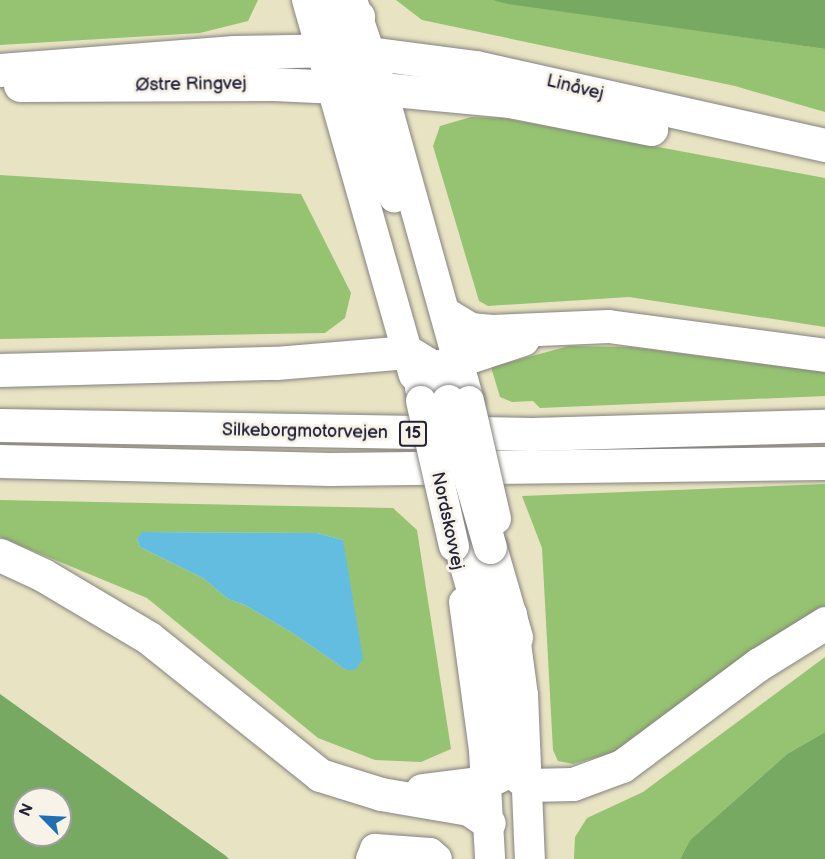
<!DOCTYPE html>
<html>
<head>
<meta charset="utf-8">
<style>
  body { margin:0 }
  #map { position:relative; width:825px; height:859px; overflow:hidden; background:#e8e3c3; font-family:"Balsamiq Sans",sans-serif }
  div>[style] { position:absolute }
  .green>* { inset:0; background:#96c371 }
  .forest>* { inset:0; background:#78a963 }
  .water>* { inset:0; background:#62bde0 }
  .roads { filter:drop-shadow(0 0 2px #85827f) drop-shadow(0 0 2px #85827f) }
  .minor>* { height:30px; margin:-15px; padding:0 15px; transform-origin:15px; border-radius:15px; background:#fff }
  .major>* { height:33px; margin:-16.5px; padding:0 16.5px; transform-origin:16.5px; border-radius:16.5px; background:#fff }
  .highway>* { height:33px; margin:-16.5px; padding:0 16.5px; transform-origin:16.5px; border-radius:16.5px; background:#fff }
  .bridges { filter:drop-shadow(0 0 2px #85827f) drop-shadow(0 0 2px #85827f) }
  .minor-bridge>* { height:30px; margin:-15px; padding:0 15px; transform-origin:15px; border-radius:15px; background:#fff }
  .highway-bridge>* { height:33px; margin:-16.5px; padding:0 16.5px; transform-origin:16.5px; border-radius:16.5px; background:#fff }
  span { translate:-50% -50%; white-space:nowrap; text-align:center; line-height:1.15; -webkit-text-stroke:6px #f7f3e8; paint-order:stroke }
  .shield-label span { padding:2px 4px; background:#f7f3e8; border:2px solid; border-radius:4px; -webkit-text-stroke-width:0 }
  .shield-label { font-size:16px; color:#22223b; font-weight:700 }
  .street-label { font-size:18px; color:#22223b }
  .north { position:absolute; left:12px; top:787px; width:60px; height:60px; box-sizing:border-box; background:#f7f3e8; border:2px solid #a29fa3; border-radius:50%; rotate:294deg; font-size:16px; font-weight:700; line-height:24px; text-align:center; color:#22223b }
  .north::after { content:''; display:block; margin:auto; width:21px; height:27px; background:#1f6fb2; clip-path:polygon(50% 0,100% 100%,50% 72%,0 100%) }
</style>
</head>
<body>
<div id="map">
  <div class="green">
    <div style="clip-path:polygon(0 0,258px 0,248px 21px,200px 33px,0 45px)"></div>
    <div style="clip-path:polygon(396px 0,492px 0,825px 49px,825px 112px,735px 86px,422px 20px)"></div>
    <div style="clip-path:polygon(471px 117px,502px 118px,825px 178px,825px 327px,629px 297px,488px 306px,479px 301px,433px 146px,440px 126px)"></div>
    <div style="clip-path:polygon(0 175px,301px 194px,351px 293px,345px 318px,325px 333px,0 339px)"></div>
    <div style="clip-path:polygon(569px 346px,631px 347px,825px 372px,825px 396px,540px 408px,533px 401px,512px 402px,500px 397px,491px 367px)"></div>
    <div style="clip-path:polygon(825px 484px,825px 611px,612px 753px,573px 764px,558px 761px,553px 750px,542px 548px,522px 496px)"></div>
    <div style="clip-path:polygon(evenodd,0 500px,393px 508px,417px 530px,451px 749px,421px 762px,375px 760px,318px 738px,147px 598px,0 537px,0 500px,143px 532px,317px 533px,343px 540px,346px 670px,294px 634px,245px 605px,228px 599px,203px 578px,140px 547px,137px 539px,143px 532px)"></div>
    <div style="clip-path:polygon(825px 657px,825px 732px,787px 754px,690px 840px,680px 859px,574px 859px,575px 837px,587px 818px,643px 792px)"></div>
  </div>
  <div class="forest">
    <div style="clip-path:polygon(492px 0,825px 0,825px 49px,508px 4px)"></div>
    <div style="clip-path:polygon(evenodd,0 694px,226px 856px,229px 859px,0 859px,0 694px,24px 799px,60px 799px,60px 835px,24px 835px,24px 799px)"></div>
    <div style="clip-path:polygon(825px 732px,825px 859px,680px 859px,690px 840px,787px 754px)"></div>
  </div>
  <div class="water">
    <div style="clip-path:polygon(142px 532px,317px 533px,343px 540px,363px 659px,355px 670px,346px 670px,294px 634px,245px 605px,228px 599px,203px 578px,140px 547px,137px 539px)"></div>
  </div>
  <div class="roads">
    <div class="minor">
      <div style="left:307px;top:0;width:390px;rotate:74.1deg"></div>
      <div style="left:330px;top:0;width:69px;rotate:71.3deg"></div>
      <div style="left:352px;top:0;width:94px;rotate:71.4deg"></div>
      <div style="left:382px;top:89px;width:324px;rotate:74.4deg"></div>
      <div style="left:346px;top:81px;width:126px;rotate:67.5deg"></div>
      <div style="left:464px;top:602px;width:149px;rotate:82.3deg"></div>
      <div style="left:484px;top:750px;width:109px;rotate:86.8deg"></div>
      <div style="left:512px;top:614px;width:82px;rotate:82.3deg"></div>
      <div style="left:523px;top:695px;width:164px;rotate:87.6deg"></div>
      <div style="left:371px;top:859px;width:11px;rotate:-68deg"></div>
      <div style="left:375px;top:849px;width:55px;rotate:4.2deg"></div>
      <div style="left:430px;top:853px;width:9px;rotate:41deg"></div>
    </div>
    <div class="major">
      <div style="left:330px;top:60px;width:30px;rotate:-40deg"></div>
      <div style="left:353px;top:41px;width:25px;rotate:-78deg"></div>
      <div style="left:0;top:70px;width:235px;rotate:-4.4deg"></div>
      <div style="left:234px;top:52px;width:112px;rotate:-1deg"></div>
      <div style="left:346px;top:50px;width:131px;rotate:7.5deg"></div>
      <div style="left:476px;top:67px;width:358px;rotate:12.6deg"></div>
      <div style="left:20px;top:85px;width:253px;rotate:-0.2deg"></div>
      <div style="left:273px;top:84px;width:109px;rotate:2.6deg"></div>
      <div style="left:382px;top:89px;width:129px;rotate:5.4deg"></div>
      <div style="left:510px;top:101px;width:144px;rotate:11.2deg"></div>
    </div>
    <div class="highway">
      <div style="left:447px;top:315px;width:27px;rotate:31deg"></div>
      <div style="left:470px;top:329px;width:22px;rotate:5deg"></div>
      <div style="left:492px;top:331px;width:116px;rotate:-2.5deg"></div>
      <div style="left:608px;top:326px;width:219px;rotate:7.6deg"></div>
      <div style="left:0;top:370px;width:276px;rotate:-1.5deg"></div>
      <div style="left:276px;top:363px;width:132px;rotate:-4.8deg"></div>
      <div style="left:408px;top:352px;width:21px;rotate:31deg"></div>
      <div style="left:426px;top:363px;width:44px;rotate:59.9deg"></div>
      <div style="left:421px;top:388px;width:30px;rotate:-48deg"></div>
      <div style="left:441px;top:366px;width:86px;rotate:-18.2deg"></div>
      <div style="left:0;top:425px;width:532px;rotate:0.97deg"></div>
      <div style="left:532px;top:434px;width:293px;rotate:-1.6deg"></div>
      <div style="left:0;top:461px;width:330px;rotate:1.4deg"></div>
      <div style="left:330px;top:469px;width:495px;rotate:-0.7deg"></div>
      <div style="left:451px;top:513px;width:124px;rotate:74.1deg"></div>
      <div style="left:485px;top:632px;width:140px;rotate:79.3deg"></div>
      <div style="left:511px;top:770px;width:23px;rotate:41deg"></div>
      <div style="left:528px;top:785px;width:45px;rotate:-1.3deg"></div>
      <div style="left:573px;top:784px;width:52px;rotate:-20.2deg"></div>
      <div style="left:622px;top:766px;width:171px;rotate:-36.7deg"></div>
      <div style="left:759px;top:664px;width:78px;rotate:-31.8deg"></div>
      <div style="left:490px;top:547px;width:94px;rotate:73.9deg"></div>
      <div style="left:0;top:555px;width:47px;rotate:24.9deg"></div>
      <div style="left:43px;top:575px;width:123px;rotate:30.7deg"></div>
      <div style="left:149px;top:638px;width:219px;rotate:38.7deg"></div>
      <div style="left:320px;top:775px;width:64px;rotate:17.3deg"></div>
      <div style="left:381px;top:794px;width:89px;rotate:9.7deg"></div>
      <div style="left:469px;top:809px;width:24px;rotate:35deg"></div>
      <div style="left:422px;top:790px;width:64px;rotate:-7.1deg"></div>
      <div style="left:486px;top:782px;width:28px;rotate:-26deg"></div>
      <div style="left:511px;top:770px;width:21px;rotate:-55deg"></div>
    </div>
  </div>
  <div class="bridges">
    <div class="minor-bridge">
      <div style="left:421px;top:401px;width:149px;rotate:77.2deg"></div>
      <div style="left:469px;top:401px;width:121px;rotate:77.1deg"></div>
    </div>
    <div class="highway-bridge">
      <div style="left:448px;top:401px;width:152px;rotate:74deg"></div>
    </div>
  </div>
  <div class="shield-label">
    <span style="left:413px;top:434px">15</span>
  </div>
  <div class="street-label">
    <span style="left:191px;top:85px;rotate:-1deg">Østre Ringvej</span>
    <span style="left:575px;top:88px;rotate:14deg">Linåvej</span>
    <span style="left:305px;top:432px;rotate:1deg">Silkeborgmotorvejen</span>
    <span style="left:447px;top:521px;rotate:78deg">Nordskovvej</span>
  </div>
  <div class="north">N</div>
</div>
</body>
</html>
